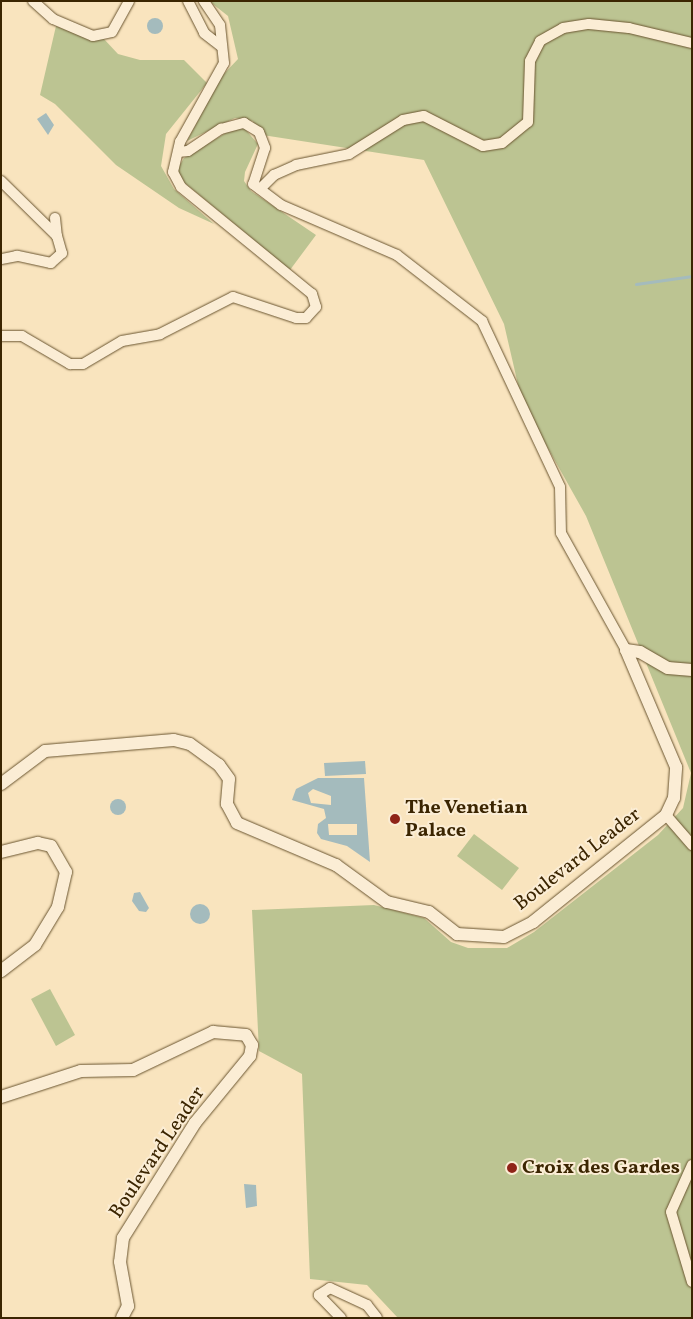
<!DOCTYPE html>
<html>
<head>
<meta charset="utf-8">
<style>
  body { margin:0 }
  #map { position:relative; width:693px; height:1319px; overflow:hidden; background:#f9e4be; font-family:Vollkorn,serif }
  div>[style] { position:absolute }
  .green>* { inset:0; background:#bcc492 }
  .water>* { inset:0; background:#a4bbbd }
  .round { border-radius:50% }
  .pier>* { inset:0; background:#f9e4be }
  .stream>* { height:3px; margin:-1.5px; padding:0 1.5px; transform-origin:1.5px; border-radius:1.5px; background:#a4bbbd }
  .roads { filter:drop-shadow(0 0 1px #6a5530) drop-shadow(0 0 1px #6a5530) }
  .minor>* { height:10px; margin:-5px; padding:0 5px; transform-origin:5px; border-radius:5px; background:#fbedd5 }
  .tertiary>* { height:12px; margin:-6px; padding:0 6px; transform-origin:6px; border-radius:6px; background:#fbedd5 }
  .dots>* { width:14px; height:14px; translate:-50% -50%; box-sizing:border-box; border:2px solid #fbedd5; border-radius:50% }
  span { translate:-50% -50%; white-space:nowrap; text-align:center; line-height:1.15; -webkit-text-stroke:4px #fbedd5; paint-order:stroke }
  .poi-label { font-size:20px; color:#3b2501; font-weight:700 }
  .left { translate:0 -50%; text-align:left }
  .street-label { font-size:20px; color:#3b2501 }
  .frame { position:absolute; inset:0; border:2px solid #3b2501; pointer-events:none }
</style>
</head>
<body>
<div id="map">
  <div class="green">
    <div style="clip-path:polygon(209px 1px,692px 1px,692px 1318px,398px 1318px,367px 1285px,310px 1279px,302px 1074px,259px 1051px,252px 910px,374px 905px,424px 918px,451px 942px,468px 948px,507px 948px,534px 932px,658px 835px,683px 808px,691px 773px,586px 516px,522px 402px,504px 324px,424px 160px,256px 134px,253px 121px,235px 118px,187px 141px,221px 77px,238px 59px,228px 16px)"></div>
    <div style="clip-path:polygon(56px 26px,89px 39px,103px 38px,118px 54px,140px 60px,184px 60px,207px 83px,166px 134px,161px 166px,174px 189px,214px 224px,179px 208px,116px 165px,55px 104px,40px 95px)"></div>
    <div style="clip-path:polygon(234px 128px,245px 129px,258px 144px,245px 172px,244px 181px,251px 191px,316px 235px,290px 270px,180px 179px,178px 168px,184px 158px)"></div>
    <div style="clip-path:polygon(474px 834px,519px 868px,502px 890px,457px 856px)"></div>
    <div style="clip-path:polygon(50px 989px,75px 1035px,56px 1046px,31px 999px)"></div>
  </div>
  <div class="water">
    <div class="round" style="left:147px;top:18px;width:16px;height:16px"></div>
    <div style="clip-path:polygon(46px 113px,54px 125px,48px 135px,37px 119px)"></div>
    <div style="clip-path:polygon(365px 761px,366px 774px,325px 776px,324px 763px)"></div>
    <div style="clip-path:polygon(318px 778px,364px 778px,370px 862px,347px 846px,321px 839px,317px 833px,318px 824px,326px 818px,324px 809px,292px 800px,296px 789px)"></div>
    <div class="round" style="left:110px;top:799px;width:16px;height:16px"></div>
    <div style="clip-path:polygon(140px 892px,149px 908px,146px 912px,139px 911px,132px 901px,134px 893px)"></div>
    <div class="round" style="left:190px;top:904px;width:20px;height:20px"></div>
    <div style="clip-path:polygon(244px 1184px,256px 1185px,257px 1206px,246px 1208px)"></div>
  </div>
  <div class="pier">
    <div style="clip-path:polygon(313px 789px,331px 796px,331px 805px,311px 803px,308px 793px)"></div>
    <div style="clip-path:polygon(328px 824px,357px 824px,357px 835px,329px 835px)"></div>
  </div>
  <div class="stream">
    <div style="left:636px;top:284px;width:57px;rotate:-8.1deg"></div>
  </div>
  <div class="roads">
    <div class="minor">
      <div style="left:33px;top:1px;width:27px;rotate:42deg"></div>
      <div style="left:53px;top:19px;width:43px;rotate:23deg"></div>
      <div style="left:93px;top:36px;width:19px;rotate:-12deg"></div>
      <div style="left:112px;top:32px;width:35px;rotate:-61deg"></div>
      <div style="left:188px;top:1px;width:36px;rotate:63deg"></div>
      <div style="left:204px;top:33px;width:23px;rotate:38deg"></div>
      <div style="left:178px;top:152px;width:10px;rotate:-6deg"></div>
      <div style="left:188px;top:151px;width:40px;rotate:-34deg"></div>
      <div style="left:221px;top:129px;width:24px;rotate:-15deg"></div>
      <div style="left:244px;top:123px;width:17px;rotate:31deg"></div>
      <div style="left:259px;top:132px;width:17px;rotate:69deg"></div>
      <div style="left:265px;top:148px;width:38px;rotate:108deg"></div>
      <div style="left:253px;top:184px;width:35px;rotate:37deg"></div>
      <div style="left:281px;top:205px;width:126px;rotate:23.3deg"></div>
      <div style="left:397px;top:255px;width:108px;rotate:37.8deg"></div>
      <div style="left:482px;top:321px;width:183px;rotate:64.8deg"></div>
      <div style="left:560px;top:487px;width:46px;rotate:88.8deg"></div>
      <div style="left:561px;top:533px;width:134px;rotate:60.9deg"></div>
      <div style="left:1px;top:181px;width:78px;rotate:44.5deg"></div>
      <div style="left:57px;top:236px;width:18px;rotate:74deg"></div>
      <div style="left:62px;top:253px;width:15px;rotate:138deg"></div>
      <div style="left:51px;top:263px;width:35px;rotate:-168deg"></div>
      <div style="left:17px;top:256px;width:16px;rotate:169deg"></div>
      <div style="left:260px;top:189px;width:20px;rotate:-45deg"></div>
      <div style="left:274px;top:175px;width:24px;rotate:-24deg"></div>
      <div style="left:296px;top:165px;width:54px;rotate:-11.7deg"></div>
      <div style="left:349px;top:154px;width:64px;rotate:-32.2deg"></div>
      <div style="left:403px;top:120px;width:21px;rotate:-11deg"></div>
      <div style="left:424px;top:116px;width:66px;rotate:27deg"></div>
      <div style="left:483px;top:146px;width:19px;rotate:-9deg"></div>
      <div style="left:502px;top:143px;width:33px;rotate:-39deg"></div>
      <div style="left:528px;top:122px;width:61px;rotate:-88.1deg"></div>
      <div style="left:530px;top:61px;width:22px;rotate:-63deg"></div>
      <div style="left:540px;top:41px;width:26px;rotate:-29deg"></div>
      <div style="left:563px;top:28px;width:26px;rotate:-9deg"></div>
      <div style="left:589px;top:24px;width:40px;rotate:5.7deg"></div>
      <div style="left:629px;top:28px;width:65px;rotate:13.4deg"></div>
      <div style="left:55px;top:218px;width:18px;rotate:84deg"></div>
      <div style="left:1px;top:336px;width:21px"></div>
      <div style="left:22px;top:336px;width:56px;rotate:30.3deg"></div>
      <div style="left:70px;top:364px;width:13px"></div>
      <div style="left:83px;top:364px;width:45px;rotate:-30.5deg"></div>
      <div style="left:122px;top:341px;width:39px;rotate:-10deg"></div>
      <div style="left:160px;top:334px;width:82px;rotate:-26.9deg"></div>
      <div style="left:233px;top:297px;width:66px;rotate:18.4deg"></div>
      <div style="left:296px;top:318px;width:10px"></div>
      <div style="left:306px;top:318px;width:15px;rotate:-48deg"></div>
      <div style="left:316px;top:307px;width:14px;rotate:-107deg"></div>
      <div style="left:312px;top:294px;width:169px;rotate:-140.8deg"></div>
      <div style="left:181px;top:187px;width:17px;rotate:-118deg"></div>
      <div style="left:173px;top:172px;width:31px;rotate:-77deg"></div>
      <div style="left:180px;top:142px;width:90px;rotate:-60.9deg"></div>
      <div style="left:224px;top:63px;width:38px;rotate:-96deg"></div>
      <div style="left:220px;top:25px;width:29px;rotate:-124deg"></div>
      <div style="left:666px;top:815px;width:40px;rotate:49deg"></div>
      <div style="left:692px;top:1165px;width:51px;rotate:114.1deg"></div>
      <div style="left:671px;top:1212px;width:73px;rotate:73.3deg"></div>
      <div style="left:341px;top:1318px;width:32px;rotate:-134deg"></div>
      <div style="left:319px;top:1295px;width:13px;rotate:-32deg"></div>
      <div style="left:330px;top:1288px;width:41px;rotate:24.7deg"></div>
      <div style="left:367px;top:1305px;width:16px;rotate:52deg"></div>
    </div>
    <div class="tertiary">
      <div style="left:626px;top:650px;width:14px;rotate:8deg"></div>
      <div style="left:640px;top:652px;width:32px;rotate:30deg"></div>
      <div style="left:668px;top:668px;width:24px;rotate:5deg"></div>
      <div style="left:1px;top:784px;width:55px;rotate:-36.9deg"></div>
      <div style="left:45px;top:751px;width:129px;rotate:-4.9deg"></div>
      <div style="left:174px;top:740px;width:16px;rotate:14deg"></div>
      <div style="left:190px;top:744px;width:36px;rotate:36deg"></div>
      <div style="left:219px;top:765px;width:17px;rotate:54deg"></div>
      <div style="left:229px;top:779px;width:25px;rotate:95deg"></div>
      <div style="left:227px;top:804px;width:21px;rotate:62deg"></div>
      <div style="left:237px;top:823px;width:108px;rotate:23deg"></div>
      <div style="left:336px;top:865px;width:63px;rotate:36deg"></div>
      <div style="left:387px;top:902px;width:43px;rotate:13.4deg"></div>
      <div style="left:429px;top:912px;width:36px;rotate:38deg"></div>
      <div style="left:457px;top:934px;width:47px;rotate:3.7deg"></div>
      <div style="left:504px;top:937px;width:33px;rotate:-27deg"></div>
      <div style="left:533px;top:922px;width:171px;rotate:-38.8deg"></div>
      <div style="left:666px;top:815px;width:19px;rotate:-65deg"></div>
      <div style="left:674px;top:798px;width:31px;rotate:-86deg"></div>
      <div style="left:676px;top:767px;width:127px;rotate:-113.1deg"></div>
      <div style="left:1px;top:852px;width:38px;rotate:-14deg"></div>
      <div style="left:38px;top:843px;width:13px;rotate:13deg"></div>
      <div style="left:51px;top:846px;width:30px;rotate:60deg"></div>
      <div style="left:66px;top:872px;width:36px;rotate:103deg"></div>
      <div style="left:58px;top:907px;width:44px;rotate:121.2deg"></div>
      <div style="left:35px;top:945px;width:43px;rotate:142.6deg"></div>
      <div style="left:1px;top:1097px;width:84px;rotate:-18deg"></div>
      <div style="left:81px;top:1071px;width:52px;rotate:-1.1deg"></div>
      <div style="left:133px;top:1070px;width:89px;rotate:-25.4deg"></div>
      <div style="left:213px;top:1032px;width:33px;rotate:5deg"></div>
      <div style="left:246px;top:1035px;width:12px;rotate:59deg"></div>
      <div style="left:252px;top:1045px;width:11px;rotate:100deg"></div>
      <div style="left:250px;top:1056px;width:87px;rotate:129.4deg"></div>
      <div style="left:195px;top:1123px;width:136px;rotate:122.1deg"></div>
      <div style="left:123px;top:1238px;width:24px;rotate:97deg"></div>
      <div style="left:120px;top:1262px;width:45px;rotate:79.7deg"></div>
      <div style="left:128px;top:1306px;width:13px;rotate:117deg"></div>
    </div>
  </div>
  <div class="dots">
    <div style="left:395px;top:819px;background:#8f2418"></div>
    <div style="left:512px;top:1168px;background:#8f2418"></div>
  </div>
  <div class="poi-label">
    <span class="left" style="left:405px;top:820px">The Venetian<br>Palace</span>
    <span class="left" style="left:522px;top:1168px">Croix des Gardes</span>
  </div>
  <div class="street-label">
    <span style="left:578px;top:860px;rotate:-38deg">Boulevard Leader</span>
    <span style="left:158px;top:1153px;rotate:-56deg">Boulevard Leader</span>
  </div>
  <div class="frame"></div>
</div>
</body>
</html>
